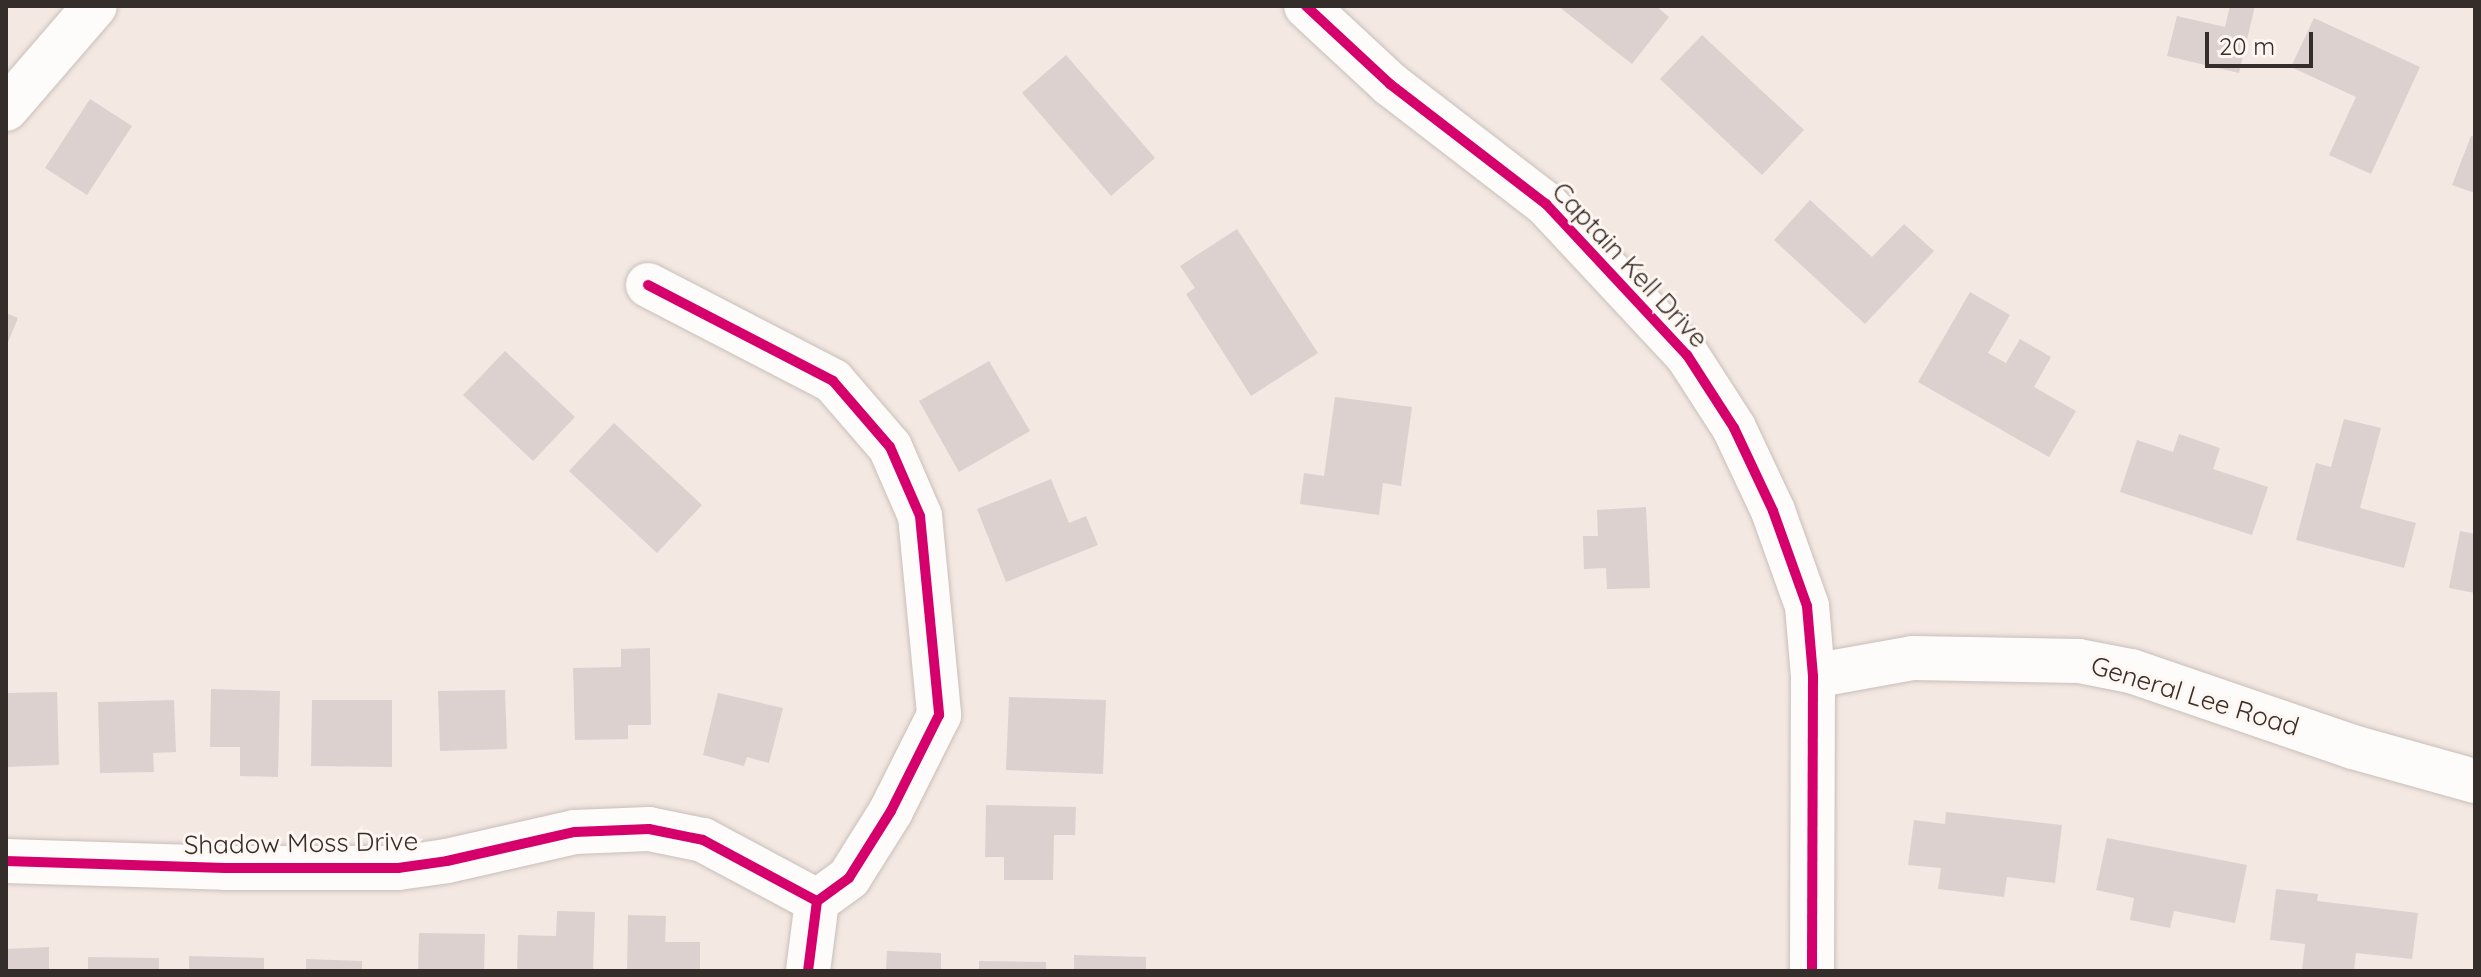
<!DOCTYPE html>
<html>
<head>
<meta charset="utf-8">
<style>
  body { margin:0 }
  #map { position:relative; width:2481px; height:977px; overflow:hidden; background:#f4e8e2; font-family:Quicksand,sans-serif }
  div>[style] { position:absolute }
  .building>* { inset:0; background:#dcd1ce }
  .roads { filter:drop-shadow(0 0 2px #c8bfba) drop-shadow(0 0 2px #c8bfba) }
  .minor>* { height:44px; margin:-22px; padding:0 22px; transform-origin:22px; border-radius:22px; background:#fdfcfb }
  .cycleway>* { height:10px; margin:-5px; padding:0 5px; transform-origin:5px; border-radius:5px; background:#d6006c }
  span { translate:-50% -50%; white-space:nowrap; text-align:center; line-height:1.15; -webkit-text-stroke:6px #fff6f1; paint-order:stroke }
  .street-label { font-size:26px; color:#352d29 }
  .frame { position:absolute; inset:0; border:8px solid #352d29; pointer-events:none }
  .scale { position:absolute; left:2205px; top:32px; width:108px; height:36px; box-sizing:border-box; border:4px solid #352d29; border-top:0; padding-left:10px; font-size:24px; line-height:28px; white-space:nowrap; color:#352d29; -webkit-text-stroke:6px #fff6f1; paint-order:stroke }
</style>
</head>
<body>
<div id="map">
  <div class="building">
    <div style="clip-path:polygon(1558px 6px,1656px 6px,1669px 17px,1632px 64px)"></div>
    <div style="clip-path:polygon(2230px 6px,2255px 6px,2239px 73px,2167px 56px,2177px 16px,2225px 27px)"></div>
    <div style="clip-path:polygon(2314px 18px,2420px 67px,2371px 174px,2329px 155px,2356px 97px,2291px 67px)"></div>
    <div style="clip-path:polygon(1702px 35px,1804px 130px,1762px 175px,1660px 79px)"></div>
    <div style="clip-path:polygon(1066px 55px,1155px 158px,1111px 196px,1022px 93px)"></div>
    <div style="clip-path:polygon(90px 99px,132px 126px,87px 195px,45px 168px)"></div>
    <div style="clip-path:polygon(2471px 136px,2475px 137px,2475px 193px,2452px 185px)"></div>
    <div style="clip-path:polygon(1810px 200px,1872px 257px,1904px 224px,1934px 251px,1865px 324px,1774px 240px)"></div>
    <div style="clip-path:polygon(1237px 229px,1318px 353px,1251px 396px,1186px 294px,1195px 288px,1180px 266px)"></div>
    <div style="clip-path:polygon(1970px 292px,2010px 315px,1988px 353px,2006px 363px,2020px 339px,2051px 357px,2034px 387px,2076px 411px,2049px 457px,1918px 382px)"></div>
    <div style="clip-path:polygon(6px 313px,18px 318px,6px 347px)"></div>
    <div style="clip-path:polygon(505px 351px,575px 417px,533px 461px,463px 395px)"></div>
    <div style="clip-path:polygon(989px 361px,1030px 431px,959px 472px,919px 401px)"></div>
    <div style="clip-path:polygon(1335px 397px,1412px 407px,1401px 486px,1383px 483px,1379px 515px,1300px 504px,1304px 473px,1324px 476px)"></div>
    <div style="clip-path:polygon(2344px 419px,2381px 428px,2360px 508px,2416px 523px,2404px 568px,2296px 540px,2316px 463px,2331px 467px)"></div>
    <div style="clip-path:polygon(614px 423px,702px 505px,657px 553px,569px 471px)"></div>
    <div style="clip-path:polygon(2179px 434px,2220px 448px,2213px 469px,2268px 487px,2252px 535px,2120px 492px,2137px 440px,2173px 452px)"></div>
    <div style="clip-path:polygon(1051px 479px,1069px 523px,1086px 516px,1098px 545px,1006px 582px,977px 509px)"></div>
    <div style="clip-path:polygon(1646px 507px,1650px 588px,1607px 589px,1606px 568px,1584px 569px,1583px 536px,1598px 536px,1597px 510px)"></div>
    <div style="clip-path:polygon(2460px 531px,2475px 534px,2475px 593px,2449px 588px)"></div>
    <div style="clip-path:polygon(650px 648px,651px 725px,628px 725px,628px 739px,575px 740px,573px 668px,621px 667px,621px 649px)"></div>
    <div style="clip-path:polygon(211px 689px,280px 691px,278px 777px,240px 776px,240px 747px,210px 747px)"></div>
    <div style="clip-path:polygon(505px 690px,507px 749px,440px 751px,438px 691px)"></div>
    <div style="clip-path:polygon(57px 692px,59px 765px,6px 767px,6px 693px)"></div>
    <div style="clip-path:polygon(718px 693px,783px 708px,769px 763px,747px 757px,744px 766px,703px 755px)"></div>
    <div style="clip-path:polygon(1009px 697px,1106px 700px,1103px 774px,1006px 770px)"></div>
    <div style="clip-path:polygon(174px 700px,176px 752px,153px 753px,154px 772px,100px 773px,98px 702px)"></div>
    <div style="clip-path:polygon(312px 700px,392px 700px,392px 767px,311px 766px)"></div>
    <div style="clip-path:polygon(986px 805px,1076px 807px,1075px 835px,1054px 835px,1053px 880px,1004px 880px,1004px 857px,985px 857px)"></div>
    <div style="clip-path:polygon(1946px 812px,2062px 825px,2055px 883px,2007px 877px,2004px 897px,1938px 889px,1941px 868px,1908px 865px,1914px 820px,1945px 824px)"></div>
    <div style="clip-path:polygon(2107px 838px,2247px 865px,2235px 923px,2174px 911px,2170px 928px,2130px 920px,2134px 898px,2096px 890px)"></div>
    <div style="clip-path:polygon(2276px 889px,2318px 894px,2317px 901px,2418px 913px,2412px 959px,2356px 953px,2354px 971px,2302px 971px,2305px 944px,2270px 940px)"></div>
    <div style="clip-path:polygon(557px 911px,595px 912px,593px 971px,517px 971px,518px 935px,556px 936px)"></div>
    <div style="clip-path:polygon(628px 915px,666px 916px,665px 942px,700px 942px,700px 971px,627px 971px)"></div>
    <div style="clip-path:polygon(419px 933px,485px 934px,484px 971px,418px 971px)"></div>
    <div style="clip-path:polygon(49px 947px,49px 971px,6px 971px,6px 949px)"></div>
    <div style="clip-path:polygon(887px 951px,941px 953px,941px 971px,886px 971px)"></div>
    <div style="clip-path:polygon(1074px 955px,1146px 957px,1146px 971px,1074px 971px)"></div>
    <div style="clip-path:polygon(189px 956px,264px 958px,264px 971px,189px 971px)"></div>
    <div style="clip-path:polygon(88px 957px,159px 958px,159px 971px,88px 971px)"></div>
    <div style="clip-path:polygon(306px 959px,362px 961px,362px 971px,306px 971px)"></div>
    <div style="clip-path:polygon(979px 961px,1046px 962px,1046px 971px,979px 971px)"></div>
  </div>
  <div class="roads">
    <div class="minor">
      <div style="left:1306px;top:6px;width:115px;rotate:42.9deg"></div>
      <div style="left:1390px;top:84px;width:197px;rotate:37.6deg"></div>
      <div style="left:1546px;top:204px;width:207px;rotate:47deg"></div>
      <div style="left:1687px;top:355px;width:87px;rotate:57.2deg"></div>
      <div style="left:1734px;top:428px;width:92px;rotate:64.8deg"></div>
      <div style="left:1773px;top:511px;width:101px;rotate:70.3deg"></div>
      <div style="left:1807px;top:606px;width:70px;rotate:85.1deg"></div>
      <div style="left:1813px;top:676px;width:295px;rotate:90.2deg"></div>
      <div style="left:6px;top:109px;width:136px;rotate:-49.2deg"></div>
      <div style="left:648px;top:285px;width:208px;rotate:27.4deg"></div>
      <div style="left:833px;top:381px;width:87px;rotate:49.2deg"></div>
      <div style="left:890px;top:447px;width:75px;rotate:66.5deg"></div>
      <div style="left:920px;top:516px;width:200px;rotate:84.5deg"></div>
      <div style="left:939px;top:715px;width:107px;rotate:116.6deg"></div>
      <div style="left:891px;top:811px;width:79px;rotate:122.1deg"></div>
      <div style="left:849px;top:878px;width:39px;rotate:144deg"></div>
      <div style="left:817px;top:901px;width:71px;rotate:97.3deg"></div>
      <div style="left:1813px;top:676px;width:102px;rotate:-10.2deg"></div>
      <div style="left:1913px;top:658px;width:166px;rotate:1deg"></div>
      <div style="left:2079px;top:661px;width:53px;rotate:10.9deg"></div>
      <div style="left:2131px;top:671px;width:235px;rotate:18.9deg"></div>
      <div style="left:2353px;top:747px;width:127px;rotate:15.6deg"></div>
      <div style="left:6px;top:861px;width:219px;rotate:1.8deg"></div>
      <div style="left:225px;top:868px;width:173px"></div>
      <div style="left:398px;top:868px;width:49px;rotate:-8.1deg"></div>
      <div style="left:447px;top:861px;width:131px;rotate:-12.8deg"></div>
      <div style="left:575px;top:832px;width:74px;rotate:-2.3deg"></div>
      <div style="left:649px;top:829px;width:55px;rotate:11.5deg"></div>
      <div style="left:703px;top:840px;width:129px;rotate:28.2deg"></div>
    </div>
  </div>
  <div class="cycleway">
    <div style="left:1306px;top:6px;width:115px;rotate:42.9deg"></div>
    <div style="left:1390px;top:84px;width:197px;rotate:37.6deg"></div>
    <div style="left:1546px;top:204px;width:207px;rotate:47deg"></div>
    <div style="left:1687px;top:355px;width:87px;rotate:57.2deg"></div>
    <div style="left:1734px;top:428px;width:92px;rotate:64.8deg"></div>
    <div style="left:1773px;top:511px;width:101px;rotate:70.3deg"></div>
    <div style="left:1807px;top:606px;width:70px;rotate:85.1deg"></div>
    <div style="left:1813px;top:676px;width:295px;rotate:90.2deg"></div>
    <div style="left:648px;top:285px;width:208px;rotate:27.4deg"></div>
    <div style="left:833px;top:381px;width:87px;rotate:49.2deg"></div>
    <div style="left:890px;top:447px;width:75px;rotate:66.5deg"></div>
    <div style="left:920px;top:516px;width:200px;rotate:84.5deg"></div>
    <div style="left:939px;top:715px;width:107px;rotate:116.6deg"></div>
    <div style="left:891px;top:811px;width:79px;rotate:122.1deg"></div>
    <div style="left:849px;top:878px;width:39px;rotate:144deg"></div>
    <div style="left:817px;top:901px;width:71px;rotate:97.3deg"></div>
    <div style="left:6px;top:861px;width:219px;rotate:1.8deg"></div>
    <div style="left:225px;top:868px;width:173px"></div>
    <div style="left:398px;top:868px;width:49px;rotate:-8.1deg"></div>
    <div style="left:447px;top:861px;width:131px;rotate:-12.8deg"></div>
    <div style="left:575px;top:832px;width:74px;rotate:-2.3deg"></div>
    <div style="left:649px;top:829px;width:55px;rotate:11.5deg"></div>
    <div style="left:703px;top:840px;width:129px;rotate:28.2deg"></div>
  </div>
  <div class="street-label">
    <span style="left:1630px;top:265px;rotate:47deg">Captain Kell Drive</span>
    <span style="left:2195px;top:696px;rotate:17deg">General Lee Road</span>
    <span style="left:301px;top:843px;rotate:-1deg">Shadow Moss Drive</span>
  </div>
  <div class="frame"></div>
  <div class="scale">20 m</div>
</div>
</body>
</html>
